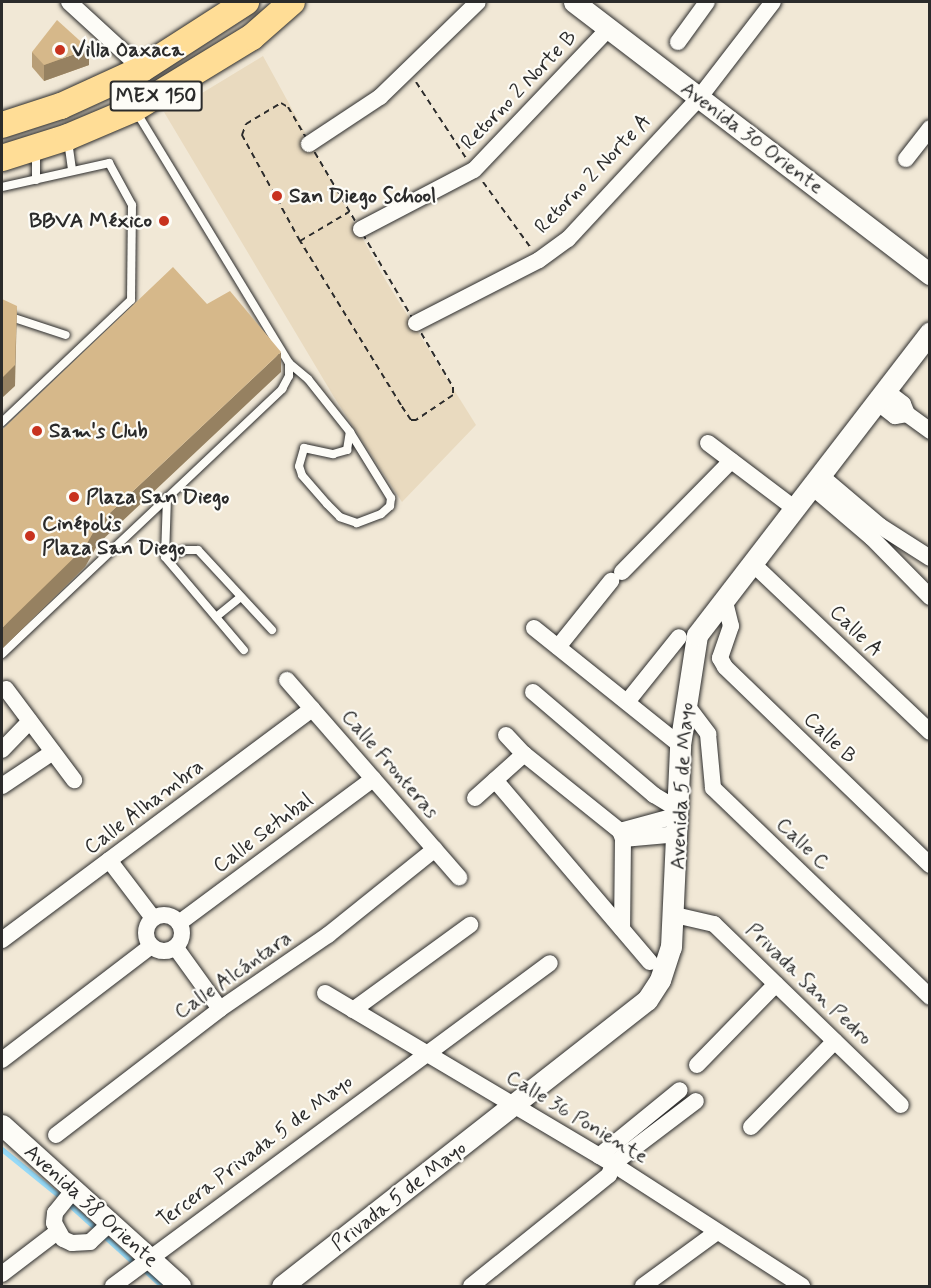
<!DOCTYPE html>
<html>
<head>
<meta charset="utf-8">
<style>
  body { margin:0 }
  #map { position:relative; width:931px; height:1288px; overflow:hidden; background:#f1e8d6; font-family:Mynerve,sans-serif }
  div>[style] { position:absolute }
  .built>* { inset:0; background:#e9dabf }
  .stream>* { height:4.5px; margin:-2.25px; padding:0 2.25px; transform-origin:2.25px; border-radius:2.25px; background:#96daf8 }
  .path>* { height:2px; margin-top:-1px; transform-origin:0; background:repeating-linear-gradient(90deg,#2b2b2b 0 6px,transparent 0 10.5px) }
  .roads { filter:drop-shadow(0 0 2px #2b2b2b) drop-shadow(0 0 2px #2b2b2b) }
  .service>* { height:8px; margin:-4px; padding:0 4px; transform-origin:4px; border-radius:4px; background:#fdfcf7 }
  .minor>* { height:16px; margin:-8px; padding:0 8px; transform-origin:8px; border-radius:8px; background:#fdfcf7 }
  .minor>.ring { margin:-8px; padding:0; box-sizing:content-box; background:none; border:16px solid #fdfcf7; border-radius:50% }
  .tertiary>* { height:21px; margin:-10.5px; padding:0 10.5px; transform-origin:10.5px; border-radius:10.5px; background:#fdfcf7 }
  .primary>* { height:26px; margin:-13px; padding:0 13px; transform-origin:13px; border-radius:13px; background:#ffdd96 }
  .wall>* { inset:0; background:#b89e77 }
  .shaded-wall>* { inset:0; background:#968161 }
  .building>* { inset:0; background:#d6b88a }
  .dots>* { width:16px; height:16px; translate:-50% -50%; box-sizing:border-box; border:3px solid #fdfcf7; border-radius:50% }
  span { translate:-50% -50%; white-space:nowrap; text-align:center; line-height:1.15; -webkit-text-stroke:4.5px #fdfcf7; paint-order:stroke }
  .shield-label span { padding:2px 4px; background:#fdfcf7; border:2px solid; border-radius:4px; -webkit-text-stroke-width:0 }
  .shield-label { font-size:20px; color:#2b2b2b; font-weight:700 }
  .poi-label { font-size:21px; color:#2b2b2b; font-weight:700 }
  .left { translate:0 -50%; text-align:left }
  .right { translate:-100% -50%; text-align:right }
  .street-label { font-size:21px; color:#2b2b2b }
  .frame { position:absolute; inset:0; border:3px solid #2b2b2b; pointer-events:none }
</style>
</head>
<body>
<div id="map">
  <div class="built">
    <div style="clip-path:polygon(263px 56px,386px 281px,476px 425px,402px 502px,334px 397px,164px 112px,174px 110px)"></div>
  </div>
  <div class="stream">
    <div style="left:2px;top:1149px;width:77px;rotate:39.2deg"></div>
    <div style="left:69px;top:1204px;width:85px;rotate:42.1deg"></div>
    <div style="left:145px;top:1270px;width:23px;rotate:43deg"></div>
  </div>
  <div class="path">
    <div style="left:416px;top:82px;width:91px;rotate:56.7deg"></div>
    <div style="left:281px;top:103px;width:8px;rotate:30deg"></div>
    <div style="left:288px;top:107px;width:325px;rotate:59.5deg"></div>
    <div style="left:453px;top:387px;width:8px;rotate:90deg"></div>
    <div style="left:453px;top:395px;width:45px;rotate:146deg"></div>
    <div style="left:416px;top:420px;width:5px;rotate:180deg"></div>
    <div style="left:411px;top:420px;width:18px;rotate:-124deg"></div>
    <div style="left:401px;top:405px;width:193px;rotate:-121.6deg"></div>
    <div style="left:300px;top:241px;width:121px;rotate:-118.7deg"></div>
    <div style="left:242px;top:135px;width:12px;rotate:-70deg"></div>
    <div style="left:246px;top:124px;width:41px;rotate:-31deg"></div>
    <div style="left:483px;top:182px;width:82px;rotate:54deg"></div>
    <div style="left:300px;top:241px;width:57px;rotate:-30.6deg"></div>
  </div>
  <div class="roads">
    <div class="service">
      <div style="left:68px;top:141px;width:29px;rotate:82deg"></div>
      <div style="left:36px;top:180px;width:29px;rotate:-90deg"></div>
      <div style="left:2px;top:187px;width:110px;rotate:-12.6deg"></div>
      <div style="left:109px;top:163px;width:48px;rotate:61.3deg"></div>
      <div style="left:132px;top:205px;width:95px;rotate:90.6deg"></div>
      <div style="left:131px;top:300px;width:178px;rotate:136.6deg"></div>
      <div style="left:2px;top:314px;width:67px;rotate:18.2deg"></div>
      <div style="left:289px;top:363px;width:25px;rotate:40deg"></div>
      <div style="left:308px;top:379px;width:68px;rotate:51.6deg"></div>
      <div style="left:350px;top:432px;width:78px;rotate:58.2deg"></div>
      <div style="left:391px;top:498px;width:8px;rotate:97deg"></div>
      <div style="left:390px;top:506px;width:12px;rotate:138deg"></div>
      <div style="left:381px;top:514px;width:26px;rotate:159deg"></div>
      <div style="left:357px;top:523px;width:18px;rotate:-161deg"></div>
      <div style="left:340px;top:517px;width:18px;rotate:-135deg"></div>
      <div style="left:327px;top:504px;width:38px;rotate:-131deg"></div>
      <div style="left:302px;top:475px;width:9px;rotate:-108deg"></div>
      <div style="left:299px;top:466px;width:19px;rotate:-74deg"></div>
      <div style="left:304px;top:448px;width:30px;rotate:12deg"></div>
      <div style="left:333px;top:454px;width:15px;rotate:-16deg"></div>
      <div style="left:347px;top:450px;width:18px;rotate:-81deg"></div>
      <div style="left:167px;top:497px;width:60px;rotate:91.9deg"></div>
      <div style="left:165px;top:557px;width:122px;rotate:49.7deg"></div>
      <div style="left:165px;top:557px;width:21px;rotate:-19deg"></div>
      <div style="left:185px;top:550px;width:13px"></div>
      <div style="left:198px;top:550px;width:109px;rotate:47.2deg"></div>
      <div style="left:216px;top:617px;width:32px;rotate:-39deg"></div>
      <div style="left:2px;top:654px;width:386px;rotate:-43.4deg"></div>
      <div style="left:282px;top:389px;width:15px;rotate:-62deg"></div>
      <div style="left:289px;top:376px;width:13px;rotate:-90deg"></div>
      <div style="left:289px;top:363px;width:295px;rotate:-121.3deg"></div>
    </div>
    <div class="minor">
      <div style="left:69px;top:2px;width:99px;rotate:42.5deg"></div>
      <div style="left:678px;top:42px;width:49px;rotate:-54.1deg"></div>
      <div style="left:309px;top:144px;width:85px;rotate:-33.5deg"></div>
      <div style="left:380px;top:97px;width:136px;rotate:-44.1deg"></div>
      <div style="left:906px;top:159px;width:39px;rotate:-52deg"></div>
      <div style="left:361px;top:229px;width:127px;rotate:-27.6deg"></div>
      <div style="left:474px;top:170px;width:196px;rotate:-46.4deg"></div>
      <div style="left:416px;top:323px;width:138px;rotate:-27.1deg"></div>
      <div style="left:539px;top:260px;width:36px;rotate:-36deg"></div>
      <div style="left:568px;top:239px;width:192px;rotate:-47.1deg"></div>
      <div style="left:699px;top:98px;width:121px;rotate:-52.4deg"></div>
      <div style="left:886px;top:391px;width:21px;rotate:37deg"></div>
      <div style="left:903px;top:404px;width:11px;rotate:68deg"></div>
      <div style="left:907px;top:414px;width:29px;rotate:36deg"></div>
      <div style="left:877px;top:402px;width:23px;rotate:38deg"></div>
      <div style="left:895px;top:416px;width:12px;rotate:-9deg"></div>
      <div style="left:708px;top:443px;width:108px;rotate:37.1deg"></div>
      <div style="left:820px;top:475px;width:79px;rotate:40.4deg"></div>
      <div style="left:880px;top:526px;width:59px;rotate:32.6deg"></div>
      <div style="left:811px;top:486px;width:80px;rotate:40.4deg"></div>
      <div style="left:872px;top:538px;width:83px;rotate:45.5deg"></div>
      <div style="left:752px;top:563px;width:245px;rotate:43.5deg"></div>
      <div style="left:622px;top:572px;width:156px;rotate:-45.5deg"></div>
      <div style="left:724px;top:598px;width:29px;rotate:76deg"></div>
      <div style="left:731px;top:626px;width:34px;rotate:109deg"></div>
      <div style="left:720px;top:658px;width:10px;rotate:61deg"></div>
      <div style="left:725px;top:667px;width:285px;rotate:44deg"></div>
      <div style="left:534px;top:628px;width:187px;rotate:38.7deg"></div>
      <div style="left:558px;top:647px;width:85px;rotate:-51.2deg"></div>
      <div style="left:287px;top:680px;width:262px;rotate:48.9deg"></div>
      <div style="left:6px;top:689px;width:114px;rotate:53.2deg"></div>
      <div style="left:533px;top:692px;width:159px;rotate:40.4deg"></div>
      <div style="left:654px;top:795px;width:29px;rotate:31deg"></div>
      <div style="left:627px;top:702px;width:83px;rotate:-51.3deg"></div>
      <div style="left:685px;top:703px;width:39px;rotate:53deg"></div>
      <div style="left:708px;top:734px;width:54px;rotate:84.7deg"></div>
      <div style="left:713px;top:788px;width:301px;rotate:43.9deg"></div>
      <div style="left:506px;top:735px;width:26px;rotate:47deg"></div>
      <div style="left:524px;top:754px;width:123px;rotate:38.7deg"></div>
      <div style="left:620px;top:831px;width:9px;rotate:69deg"></div>
      <div style="left:623px;top:839px;width:90px;rotate:90.6deg"></div>
      <div style="left:2px;top:750px;width:40px;rotate:-46deg"></div>
      <div style="left:495px;top:780px;width:239px;rotate:49.6deg"></div>
      <div style="left:2px;top:786px;width:61px;rotate:-33.7deg"></div>
      <div style="left:475px;top:798px;width:66px;rotate:-41.9deg"></div>
      <div style="left:620px;top:831px;width:61px;rotate:-15.2deg"></div>
      <div style="left:623px;top:839px;width:56px;rotate:-5.1deg"></div>
      <div style="left:109px;top:860px;width:73px;rotate:52.8deg"></div>
      <div class="ring" style="left:146px;top:915px;width:20px;height:20px"></div>
      <div style="left:675px;top:915px;width:40px;rotate:13deg"></div>
      <div style="left:714px;top:924px;width:260px;rotate:44.1deg"></div>
      <div style="left:179px;top:923px;width:242px;rotate:-36.6deg"></div>
      <div style="left:2px;top:940px;width:387px;rotate:-36.7deg"></div>
      <div style="left:176px;top:948px;width:75px;rotate:54.2deg"></div>
      <div style="left:325px;top:993px;width:335px;rotate:30.7deg"></div>
      <div style="left:613px;top:1164px;width:225px;rotate:32.8deg"></div>
      <div style="left:353px;top:1010px;width:145px;rotate:-36deg"></div>
      <div style="left:2px;top:1060px;width:188px;rotate:-37.4deg"></div>
      <div style="left:697px;top:1065px;width:113px;rotate:-45.7deg"></div>
      <div style="left:751px;top:1127px;width:120px;rotate:-45.7deg"></div>
      <div style="left:56px;top:1135px;width:207px;rotate:-37.5deg"></div>
      <div style="left:220px;top:1009px;width:131px;rotate:-34.4deg"></div>
      <div style="left:328px;top:935px;width:137px;rotate:-38.8deg"></div>
      <div style="left:599px;top:1156px;width:104px;rotate:-39.2deg"></div>
      <div style="left:72px;top:1192px;width:27px;rotate:129deg"></div>
      <div style="left:55px;top:1213px;width:10px;rotate:96deg"></div>
      <div style="left:54px;top:1223px;width:18px;rotate:61deg"></div>
      <div style="left:63px;top:1239px;width:10px;rotate:24deg"></div>
      <div style="left:72px;top:1243px;width:18px;rotate:-3deg"></div>
      <div style="left:90px;top:1242px;width:26px;rotate:-43deg"></div>
      <div style="left:2px;top:1274px;width:69px;rotate:-37.4deg"></div>
      <div style="left:113px;top:1286px;width:543px;rotate:-36.47deg"></div>
      <div style="left:471px;top:1286px;width:177px;rotate:-38.8deg"></div>
      <div style="left:609px;top:1175px;width:12px;rotate:-70deg"></div>
      <div style="left:613px;top:1164px;width:104px;rotate:-37.2deg"></div>
      <div style="left:643px;top:1286px;width:92px;rotate:-36.1deg"></div>
    </div>
    <div class="tertiary">
      <div style="left:574px;top:2px;width:448px;rotate:37.4deg"></div>
      <div style="left:2px;top:1125px;width:240px;rotate:42.1deg"></div>
      <div style="left:282px;top:1286px;width:464px;rotate:-38.1deg"></div>
      <div style="left:647px;top:1000px;width:24px;rotate:-57deg"></div>
      <div style="left:660px;top:980px;width:35px;rotate:-72deg"></div>
      <div style="left:671px;top:947px;width:202px;rotate:-87.4deg"></div>
      <div style="left:680px;top:745px;width:111px;rotate:-81.2deg"></div>
      <div style="left:697px;top:635px;width:382px;rotate:-52.4deg"></div>
    </div>
    <div class="primary">
      <div style="left:2px;top:125px;width:62px;rotate:-17.9deg"></div>
      <div style="left:61px;top:106px;width:89px;rotate:-24.6deg"></div>
      <div style="left:142px;top:69px;width:124px;rotate:-32.8deg"></div>
      <div style="left:2px;top:158px;width:69px;rotate:-17.7deg"></div>
      <div style="left:68px;top:137px;width:72px;rotate:-23deg"></div>
      <div style="left:134px;top:109px;width:138px;rotate:-31.4deg"></div>
      <div style="left:252px;top:37px;width:53px;rotate:-41.2deg"></div>
    </div>
  </div>
  <div class="wall">
    <div style="clip-path:polygon(32px 52px,89px 65px,44px 81px,32px 67px)"></div>
  </div>
  <div class="shaded-wall">
    <div style="clip-path:polygon(89px 49px,89px 65px,44px 81px,44px 65px)"></div>
    <div style="clip-path:polygon(17px 306px,15px 386px,2px 398px,2px 378px)"></div>
    <div style="clip-path:polygon(281px 352px,281px 372px,98px 544px,85px 567px,2px 649px,2px 628px,98px 524px)"></div>
  </div>
  <div class="building">
    <div style="clip-path:polygon(57px 20px,89px 49px,44px 65px,32px 52px)"></div>
    <div style="clip-path:polygon(173px 267px,207px 304px,230px 291px,281px 352px,98px 524px,85px 547px,2px 628px,2px 430px)"></div>
    <div style="clip-path:polygon(2px 299px,17px 306px,15px 365px,2px 378px)"></div>
  </div>
  <div class="dots">
    <div style="left:60px;top:50px;background:#c8321e"></div>
    <div style="left:277px;top:196px;background:#c8321e"></div>
    <div style="left:164px;top:221px;background:#c8321e"></div>
    <div style="left:37px;top:431px;background:#c8321e"></div>
    <div style="left:74px;top:497px;background:#c8321e"></div>
    <div style="left:30px;top:536px;background:#c8321e"></div>
  </div>
  <div class="shield-label">
    <span style="left:156px;top:96px">MEX 150</span>
  </div>
  <div class="poi-label">
    <span class="left" style="left:72px;top:50px">Villa Oaxaca</span>
    <span class="left" style="left:289px;top:196px">San Diego School</span>
    <span class="right" style="left:152px;top:221px">BBVA México</span>
    <span class="left" style="left:49px;top:431px">Sam's Club</span>
    <span class="left" style="left:86px;top:497px">Plaza San Diego</span>
    <span class="left" style="left:42px;top:536px">Cinépolis<br>Plaza San Diego</span>
  </div>
  <div class="street-label">
    <span style="left:519px;top:90px;rotate:-46deg">Retorno 2 Norte B</span>
    <span style="left:752px;top:138px;rotate:37deg">Avenida 30 Oriente</span>
    <span style="left:593px;top:174px;rotate:-46deg">Retorno 2 Norte A</span>
    <span style="left:856px;top:631px;rotate:44deg">Calle A</span>
    <span style="left:830px;top:738px;rotate:44deg">Calle B</span>
    <span style="left:390px;top:764px;rotate:49deg">Calle Fronteras</span>
    <span style="left:682px;top:786px;rotate:-87deg">Avenida 5 de Mayo</span>
    <span style="left:144px;top:807px;rotate:-37deg">Calle Alhambra</span>
    <span style="left:263px;top:833px;rotate:-37deg">Calle Setubal</span>
    <span style="left:803px;top:844px;rotate:44deg">Calle C</span>
    <span style="left:233px;top:975px;rotate:-35deg">Calle Alcántara</span>
    <span style="left:809px;top:984px;rotate:44deg">Privada San Pedro</span>
    <span style="left:577px;top:1117px;rotate:31deg">Calle 36 Poniente</span>
    <span style="left:255px;top:1151px;rotate:-37deg">Tercera Privada 5 de Mayo</span>
    <span style="left:399px;top:1196px;rotate:-38deg">Privada 5 de Mayo</span>
    <span style="left:91px;top:1206px;rotate:42deg">Avenida 38 Oriente</span>
  </div>
  <div class="frame"></div>
</div>
</body>
</html>
